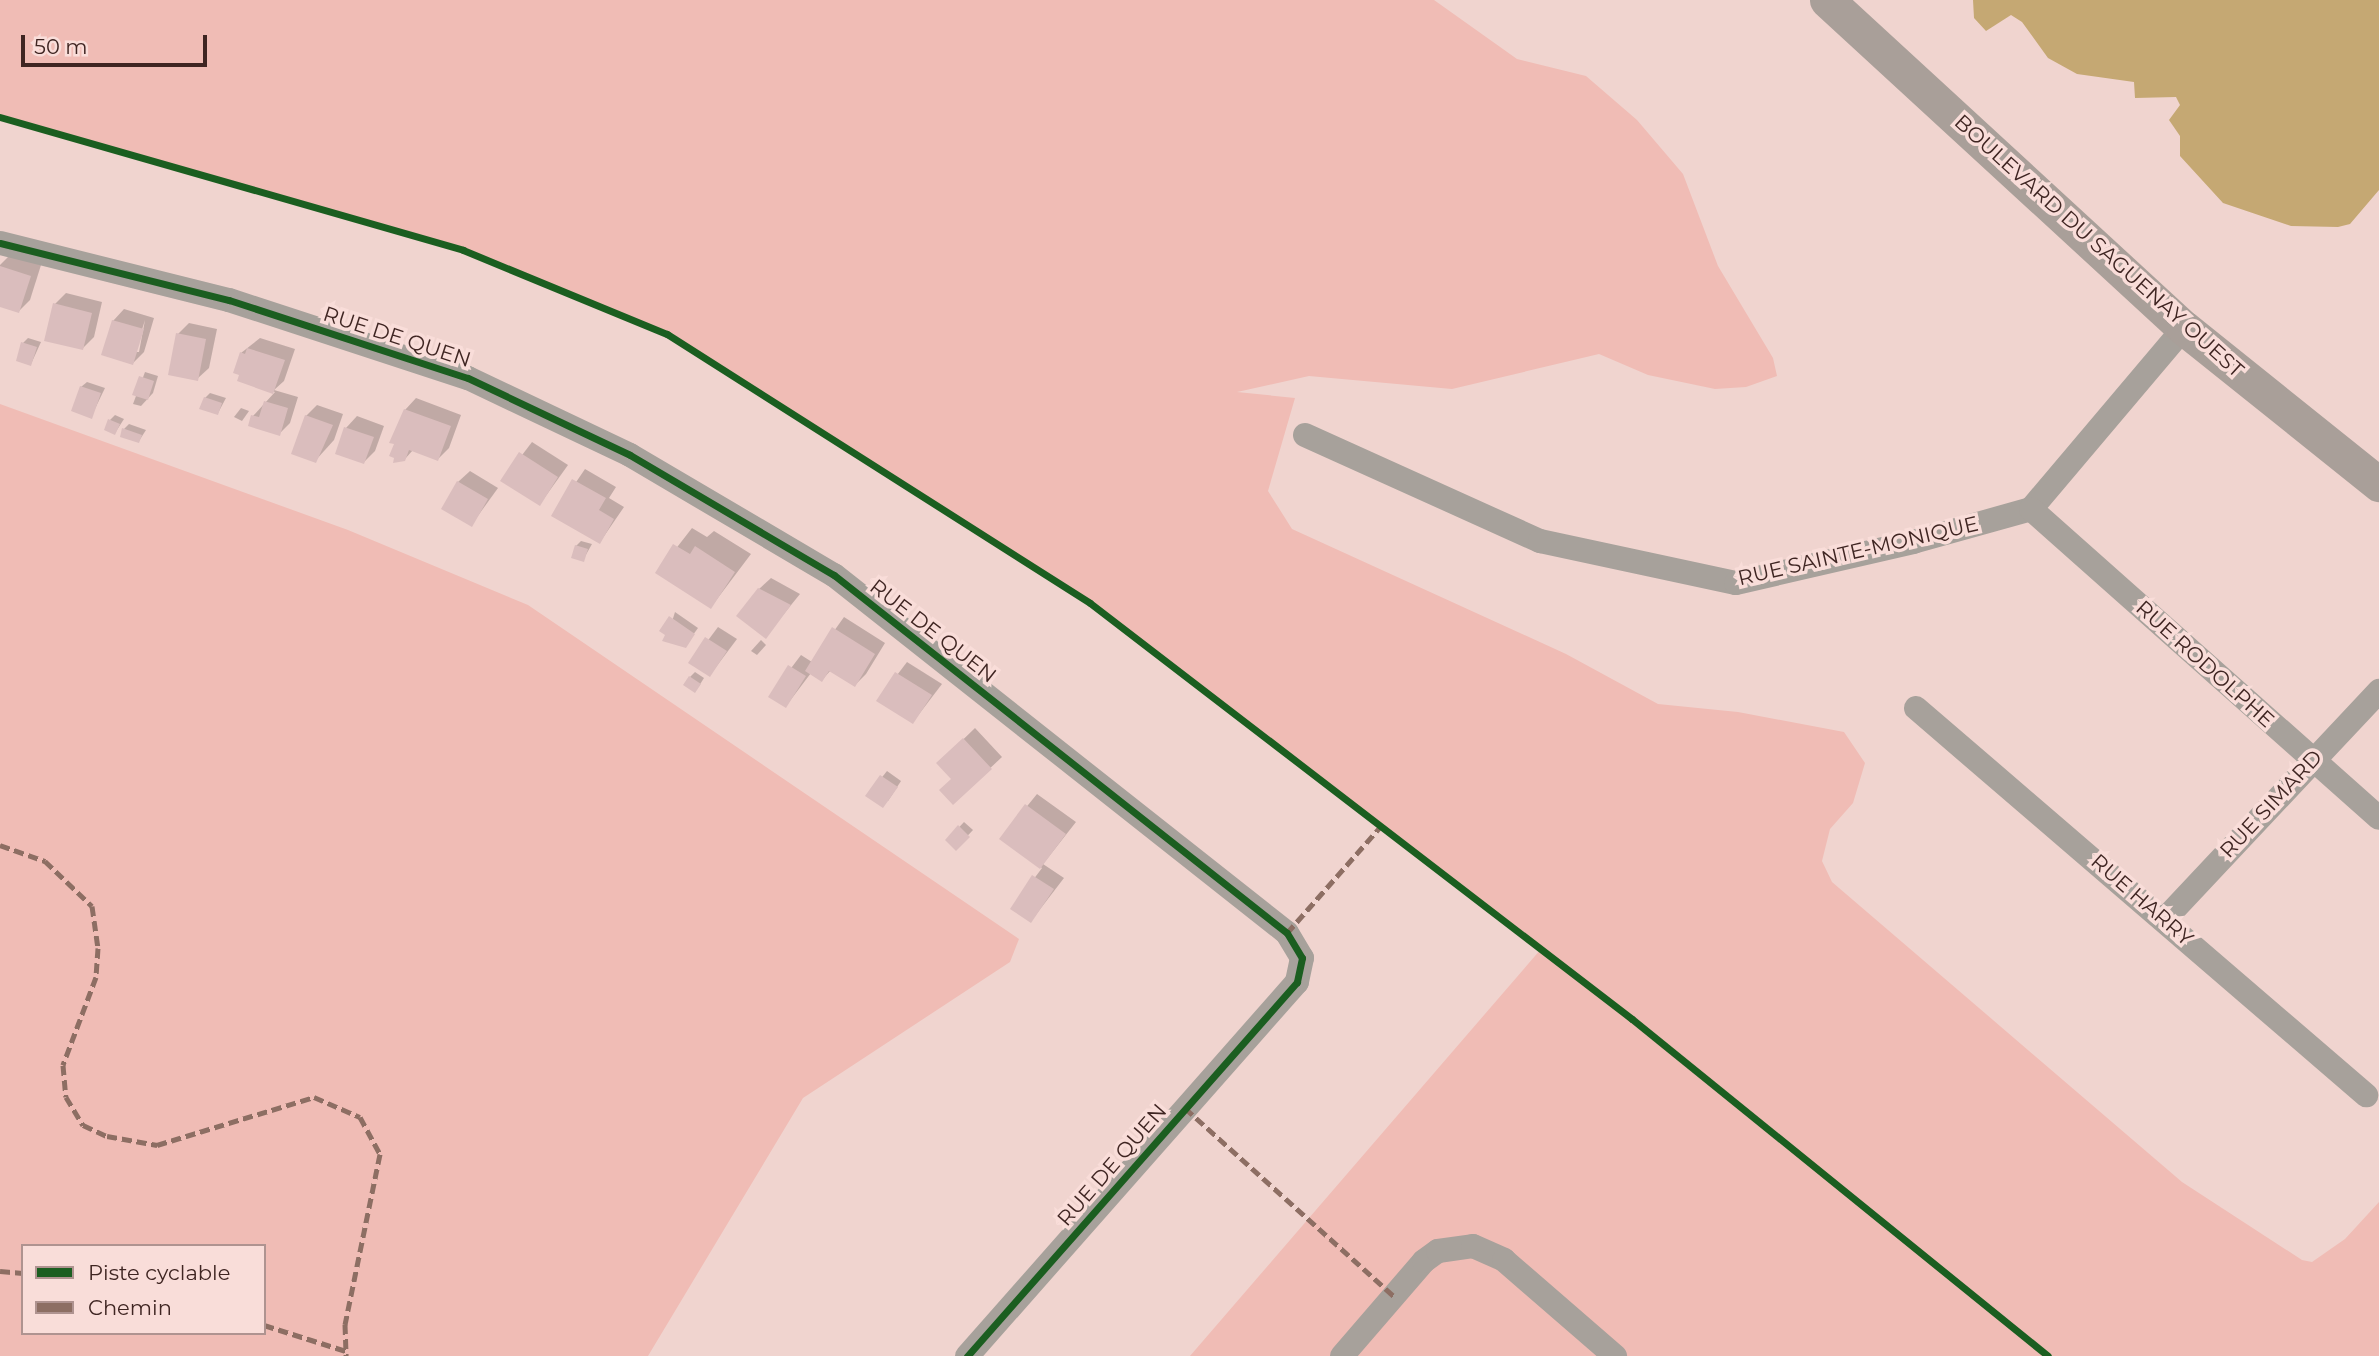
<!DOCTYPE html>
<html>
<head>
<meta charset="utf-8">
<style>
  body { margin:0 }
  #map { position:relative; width:2379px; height:1356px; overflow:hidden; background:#f0d4cf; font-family:Montserrat,sans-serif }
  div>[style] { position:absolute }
  .green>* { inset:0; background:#f0bcb5 }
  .water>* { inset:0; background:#c5a873 }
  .shadow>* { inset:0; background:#0003 }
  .building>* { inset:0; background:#dabdbd }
  .street>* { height:24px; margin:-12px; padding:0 12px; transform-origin:12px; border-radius:12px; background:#a7a19b }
  .secondary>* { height:35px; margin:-17.5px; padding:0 17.5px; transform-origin:17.5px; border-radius:17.5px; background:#a99f99 }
  .quiet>* { height:5px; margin-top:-2.5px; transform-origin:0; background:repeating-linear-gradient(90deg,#8d6e63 0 10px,transparent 0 15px) }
  .cycleway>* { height:7px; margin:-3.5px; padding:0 3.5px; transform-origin:3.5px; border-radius:3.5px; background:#1b5e20 }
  span { translate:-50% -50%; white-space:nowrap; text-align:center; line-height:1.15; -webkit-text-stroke:7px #f9ddd9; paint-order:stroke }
  .street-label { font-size:21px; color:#3f2522 }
  .legend { position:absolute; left:21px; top:1244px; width:245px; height:91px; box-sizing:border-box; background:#f9ddd9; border:2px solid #af9390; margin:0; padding:9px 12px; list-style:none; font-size:21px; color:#3f2522 }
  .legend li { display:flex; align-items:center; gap:14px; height:35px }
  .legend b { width:35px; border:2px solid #af9390 }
  .scale { position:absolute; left:21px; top:35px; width:186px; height:32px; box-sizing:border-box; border:4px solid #3f2522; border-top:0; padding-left:9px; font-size:21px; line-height:24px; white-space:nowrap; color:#3f2522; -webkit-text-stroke:5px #f9ddd9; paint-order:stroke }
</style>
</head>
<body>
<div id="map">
  <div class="green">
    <div style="clip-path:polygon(0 0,1434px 0,1517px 59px,1586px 76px,1637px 120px,1683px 174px,1718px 266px,1773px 358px,1777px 376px,1746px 387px,1715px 389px,1648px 375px,1599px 354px,1452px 389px,1309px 376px,1237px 392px,1295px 398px,1268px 491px,1292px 529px,1566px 654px,1658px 704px,1738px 712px,1844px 732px,1865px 763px,1853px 803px,1830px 829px,1822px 861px,1832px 882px,2182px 1182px,2302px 1260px,2312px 1262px,2345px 1239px,2379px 1202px,2379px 1356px,1190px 1356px,1541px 949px,1090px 603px,667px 334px,463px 250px,0 116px)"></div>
    <div style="clip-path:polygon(evenodd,0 404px,348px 530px,528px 605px,1019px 939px,1010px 962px,803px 1098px,648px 1356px,0 1356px,0 404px,23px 1246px,264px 1246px,264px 1333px,23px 1333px,23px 1246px)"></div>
  </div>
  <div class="water">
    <div style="clip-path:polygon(1973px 0,2379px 0,2379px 190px,2350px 224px,2338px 227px,2291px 226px,2223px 203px,2180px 156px,2180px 136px,2169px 120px,2180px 105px,2176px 97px,2135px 98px,2134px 82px,2077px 74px,2048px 58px,2022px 22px,2011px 15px,1986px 31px,1974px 18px)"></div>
  </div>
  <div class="shadow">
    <div style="clip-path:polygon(10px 255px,41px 265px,30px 300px,19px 311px,0 305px,0 265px)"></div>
    <div style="clip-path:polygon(66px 293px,102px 302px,94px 337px,83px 348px,55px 304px)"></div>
    <div style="clip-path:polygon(evenodd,124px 309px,154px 318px,144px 352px,133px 363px,113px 321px,124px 309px,145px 320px,139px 352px,135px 352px,145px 320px)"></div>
    <div style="clip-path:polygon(189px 323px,217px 329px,209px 368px,197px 379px,178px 334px)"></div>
    <div style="clip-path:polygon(28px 338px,41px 342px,31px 364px,23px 343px)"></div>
    <div style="clip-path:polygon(260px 338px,295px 349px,284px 381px,274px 390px,298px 397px,290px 423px,279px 434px,253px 416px,275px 392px,239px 380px,241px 353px)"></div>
    <div style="clip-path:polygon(145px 372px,158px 376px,153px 393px,141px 406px,133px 404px)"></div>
    <div style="clip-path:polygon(87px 382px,105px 388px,91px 417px,81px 387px)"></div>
    <div style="clip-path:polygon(210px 393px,226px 398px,218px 413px,205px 398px)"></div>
    <div style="clip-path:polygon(416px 398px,461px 415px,449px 448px,438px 459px,413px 450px,404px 460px,405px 410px)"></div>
    <div style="clip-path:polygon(317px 405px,343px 414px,334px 440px,315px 461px,306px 416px)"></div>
    <div style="clip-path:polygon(241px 408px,249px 411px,242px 421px,234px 417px)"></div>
    <div style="clip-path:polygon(115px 415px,124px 419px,115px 433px,110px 420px)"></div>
    <div style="clip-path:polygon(357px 416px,384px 426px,375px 451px,364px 462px,337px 453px,346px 428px)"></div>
    <div style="clip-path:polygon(129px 424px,146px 430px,139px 441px,124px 429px)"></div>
    <div style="clip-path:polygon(532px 442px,568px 465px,540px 504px,503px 480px)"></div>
    <div style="clip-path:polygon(585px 469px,616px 487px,609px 498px,624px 507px,600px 542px,553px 516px)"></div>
    <div style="clip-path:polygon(470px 471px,498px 488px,472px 524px,458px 482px)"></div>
    <div style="clip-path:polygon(692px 528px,707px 537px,714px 531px,751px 554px,711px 607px,657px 573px)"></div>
    <div style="clip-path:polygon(581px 541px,592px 544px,583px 560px,576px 546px)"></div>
    <div style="clip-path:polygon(771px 578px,800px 594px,766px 636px,759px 589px)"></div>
    <div style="clip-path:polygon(675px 612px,698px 628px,685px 646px,668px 634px)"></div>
    <div style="clip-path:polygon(844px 617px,885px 643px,866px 674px,855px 685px,831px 670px,822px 680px,811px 673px,786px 706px,770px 696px,801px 655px,812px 662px)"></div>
    <div style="clip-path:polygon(718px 627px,737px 639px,710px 675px,691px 663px)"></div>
    <div style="clip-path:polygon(761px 640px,766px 645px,757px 655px,751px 651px)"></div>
    <div style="clip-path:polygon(907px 662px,942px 684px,913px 722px,878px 700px)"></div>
    <div style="clip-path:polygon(695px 672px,704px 678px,699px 686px,690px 677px)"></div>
    <div style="clip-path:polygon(975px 728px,1002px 757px,953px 803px,953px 779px,939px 763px)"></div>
    <div style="clip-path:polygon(887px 771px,901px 781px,888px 801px,867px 796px)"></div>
    <div style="clip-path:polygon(1037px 794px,1076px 822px,1043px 864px,1064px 878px,1031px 921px,1012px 908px,1042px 868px,1001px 838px)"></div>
    <div style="clip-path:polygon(964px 822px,973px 830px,956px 848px,947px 840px)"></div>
  </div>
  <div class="building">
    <div style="clip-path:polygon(0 266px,31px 276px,19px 313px,0 307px)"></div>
    <div style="clip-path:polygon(53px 303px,92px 313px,83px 350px,44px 341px)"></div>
    <div style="clip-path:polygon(112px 320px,144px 329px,133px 365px,101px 355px)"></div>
    <div style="clip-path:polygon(176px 333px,206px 339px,198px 381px,168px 375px)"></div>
    <div style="clip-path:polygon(21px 342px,37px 347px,31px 366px,16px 361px)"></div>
    <div style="clip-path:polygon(247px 348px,285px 360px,273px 394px,237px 381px,239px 375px,233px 373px,240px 352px,245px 354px)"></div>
    <div style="clip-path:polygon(139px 376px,154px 381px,148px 400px,132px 395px)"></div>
    <div style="clip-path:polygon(80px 386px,101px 393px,92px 419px,71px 411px)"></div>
    <div style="clip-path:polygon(204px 397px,222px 403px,218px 415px,199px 409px)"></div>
    <div style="clip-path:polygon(264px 401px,288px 408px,280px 436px,248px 426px,251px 415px,259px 417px)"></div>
    <div style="clip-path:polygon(404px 409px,451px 426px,438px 461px,409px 450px,405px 461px,393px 463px,394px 458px,389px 456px,394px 444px,389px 443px)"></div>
    <div style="clip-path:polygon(305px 415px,333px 425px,316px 463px,291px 454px)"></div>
    <div style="clip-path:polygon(108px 419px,120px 424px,115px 435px,104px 430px)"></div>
    <div style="clip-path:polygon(344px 427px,374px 437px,364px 464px,335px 454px)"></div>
    <div style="clip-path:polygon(122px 428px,142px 435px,139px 443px,120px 437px)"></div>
    <div style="clip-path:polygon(519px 452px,558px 477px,540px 506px,500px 481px)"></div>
    <div style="clip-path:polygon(572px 479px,606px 498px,599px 510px,614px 519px,600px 544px,551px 516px)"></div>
    <div style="clip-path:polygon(457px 481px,488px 499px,472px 527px,441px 509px)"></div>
    <div style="clip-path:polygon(673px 544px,690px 554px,695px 546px,735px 572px,711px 609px,655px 573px)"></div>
    <div style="clip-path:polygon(575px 545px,588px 549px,584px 562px,571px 558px)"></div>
    <div style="clip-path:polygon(758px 588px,791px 605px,766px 639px,736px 616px)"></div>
    <div style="clip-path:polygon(669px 616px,695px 634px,686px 648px,662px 641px,665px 635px,659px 631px)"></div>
    <div style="clip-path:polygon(832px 627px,875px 654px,855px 687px,829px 671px,822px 682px,805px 671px)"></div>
    <div style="clip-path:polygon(705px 637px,727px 651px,710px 677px,688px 663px)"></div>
    <div style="clip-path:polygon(788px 665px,806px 676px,786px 708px,768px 697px)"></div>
    <div style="clip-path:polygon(895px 672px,932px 695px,913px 724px,876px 701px)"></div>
    <div style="clip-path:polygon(689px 676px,701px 684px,695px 693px,683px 685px)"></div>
    <div style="clip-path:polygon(963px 738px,992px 769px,953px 805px,939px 790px,951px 779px,936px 763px)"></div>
    <div style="clip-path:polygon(880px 775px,898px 787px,883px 808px,865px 796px)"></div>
    <div style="clip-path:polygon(1025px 804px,1066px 834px,1040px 869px,999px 839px)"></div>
    <div style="clip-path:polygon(958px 825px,970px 837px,956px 851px,945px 840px)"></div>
    <div style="clip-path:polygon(1032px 875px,1054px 889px,1031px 923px,1010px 909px)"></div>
  </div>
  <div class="street">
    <div style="left:0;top:243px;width:236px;rotate:14deg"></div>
    <div style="left:229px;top:300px;width:251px;rotate:18.1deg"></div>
    <div style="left:468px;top:378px;width:179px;rotate:25.4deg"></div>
    <div style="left:630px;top:455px;width:237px;rotate:30.5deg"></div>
    <div style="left:834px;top:575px;width:577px;rotate:38.32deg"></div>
    <div style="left:1287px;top:933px;width:29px;rotate:59deg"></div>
    <div style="left:1302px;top:958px;width:25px;rotate:102deg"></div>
    <div style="left:1297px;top:982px;width:499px;rotate:131.4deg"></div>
    <div style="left:1305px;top:435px;width:258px;rotate:24.3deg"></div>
    <div style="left:1540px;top:541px;width:200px;rotate:12.1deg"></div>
    <div style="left:1736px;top:583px;width:182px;rotate:-13deg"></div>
    <div style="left:1913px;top:542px;width:123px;rotate:-15.6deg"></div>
    <div style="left:2031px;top:509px;width:237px;rotate:-49.8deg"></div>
    <div style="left:2031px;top:509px;width:465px;rotate:41.6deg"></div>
    <div style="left:1916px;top:708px;width:594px;rotate:40.7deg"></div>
    <div style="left:2165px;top:919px;width:313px;rotate:-46.8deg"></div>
    <div style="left:1342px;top:1356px;width:125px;rotate:-49.2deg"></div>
    <div style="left:1424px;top:1261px;width:17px;rotate:-36deg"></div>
    <div style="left:1438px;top:1251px;width:35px;rotate:-8deg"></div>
    <div style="left:1473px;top:1246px;width:34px;rotate:24deg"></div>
    <div style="left:1504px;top:1260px;width:147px;rotate:40.9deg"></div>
  </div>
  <div class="secondary">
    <div style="left:1827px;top:0;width:485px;rotate:42.6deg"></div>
    <div style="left:2184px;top:328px;width:250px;rotate:38.7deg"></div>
  </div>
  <div class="quiet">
    <div style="left:0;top:845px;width:48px;rotate:19.6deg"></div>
    <div style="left:45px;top:861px;width:65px;rotate:43.8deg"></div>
    <div style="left:92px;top:906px;width:42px;rotate:81.9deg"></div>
    <div style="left:98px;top:948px;width:29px;rotate:94deg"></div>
    <div style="left:96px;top:977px;width:94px;rotate:110.6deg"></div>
    <div style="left:63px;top:1065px;width:32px;rotate:85deg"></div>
    <div style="left:66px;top:1097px;width:33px;rotate:59deg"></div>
    <div style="left:83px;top:1125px;width:26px;rotate:25deg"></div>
    <div style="left:107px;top:1136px;width:51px;rotate:10.2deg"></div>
    <div style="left:157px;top:1145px;width:164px;rotate:-17deg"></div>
    <div style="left:314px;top:1097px;width:50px;rotate:23.5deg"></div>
    <div style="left:360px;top:1117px;width:42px;rotate:61.6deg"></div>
    <div style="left:380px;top:1154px;width:174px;rotate:101.6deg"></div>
    <div style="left:345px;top:1324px;width:32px;rotate:88deg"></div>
    <div style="left:1287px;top:933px;width:144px;rotate:-48.7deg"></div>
    <div style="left:1185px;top:1108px;width:281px;rotate:42deg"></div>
    <div style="left:0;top:1271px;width:23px;rotate:5deg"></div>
    <div style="left:264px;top:1325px;width:86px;rotate:17.6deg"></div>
  </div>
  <div class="cycleway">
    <div style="left:0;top:117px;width:482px;rotate:16deg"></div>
    <div style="left:463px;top:250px;width:221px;rotate:22.4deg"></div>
    <div style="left:667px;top:334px;width:501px;rotate:32.45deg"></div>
    <div style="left:1090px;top:603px;width:683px;rotate:37.51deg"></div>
    <div style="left:1632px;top:1019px;width:535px;rotate:39.01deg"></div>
    <div style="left:0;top:243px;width:236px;rotate:14deg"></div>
    <div style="left:229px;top:300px;width:251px;rotate:18.1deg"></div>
    <div style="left:468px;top:378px;width:179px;rotate:25.4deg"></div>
    <div style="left:630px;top:455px;width:237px;rotate:30.5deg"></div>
    <div style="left:834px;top:575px;width:577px;rotate:38.32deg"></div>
    <div style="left:1287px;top:933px;width:29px;rotate:59deg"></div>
    <div style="left:1302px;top:958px;width:25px;rotate:102deg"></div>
    <div style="left:1297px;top:982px;width:499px;rotate:131.4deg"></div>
  </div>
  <div class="street-label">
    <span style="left:2099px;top:246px;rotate:42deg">BOULEVARD DU SAGUENAY OUEST</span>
    <span style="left:397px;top:337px;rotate:18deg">RUE DE QUEN</span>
    <span style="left:1858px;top:551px;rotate:-13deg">RUE SAINTE-MONIQUE</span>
    <span style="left:933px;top:631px;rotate:38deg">RUE DE QUEN</span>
    <span style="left:2205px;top:664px;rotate:42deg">RUE RODOLPHE</span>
    <span style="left:2271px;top:804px;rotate:-47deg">RUE SIMARD</span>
    <span style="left:2142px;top:900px;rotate:41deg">RUE HARRY</span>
    <span style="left:1112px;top:1165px;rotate:-49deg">RUE DE QUEN</span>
  </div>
  <ul class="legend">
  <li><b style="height:9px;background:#1b5e20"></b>Piste cyclable</li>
  <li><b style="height:9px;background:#8d6e63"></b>Chemin</li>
  </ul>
  <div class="scale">50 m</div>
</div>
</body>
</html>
